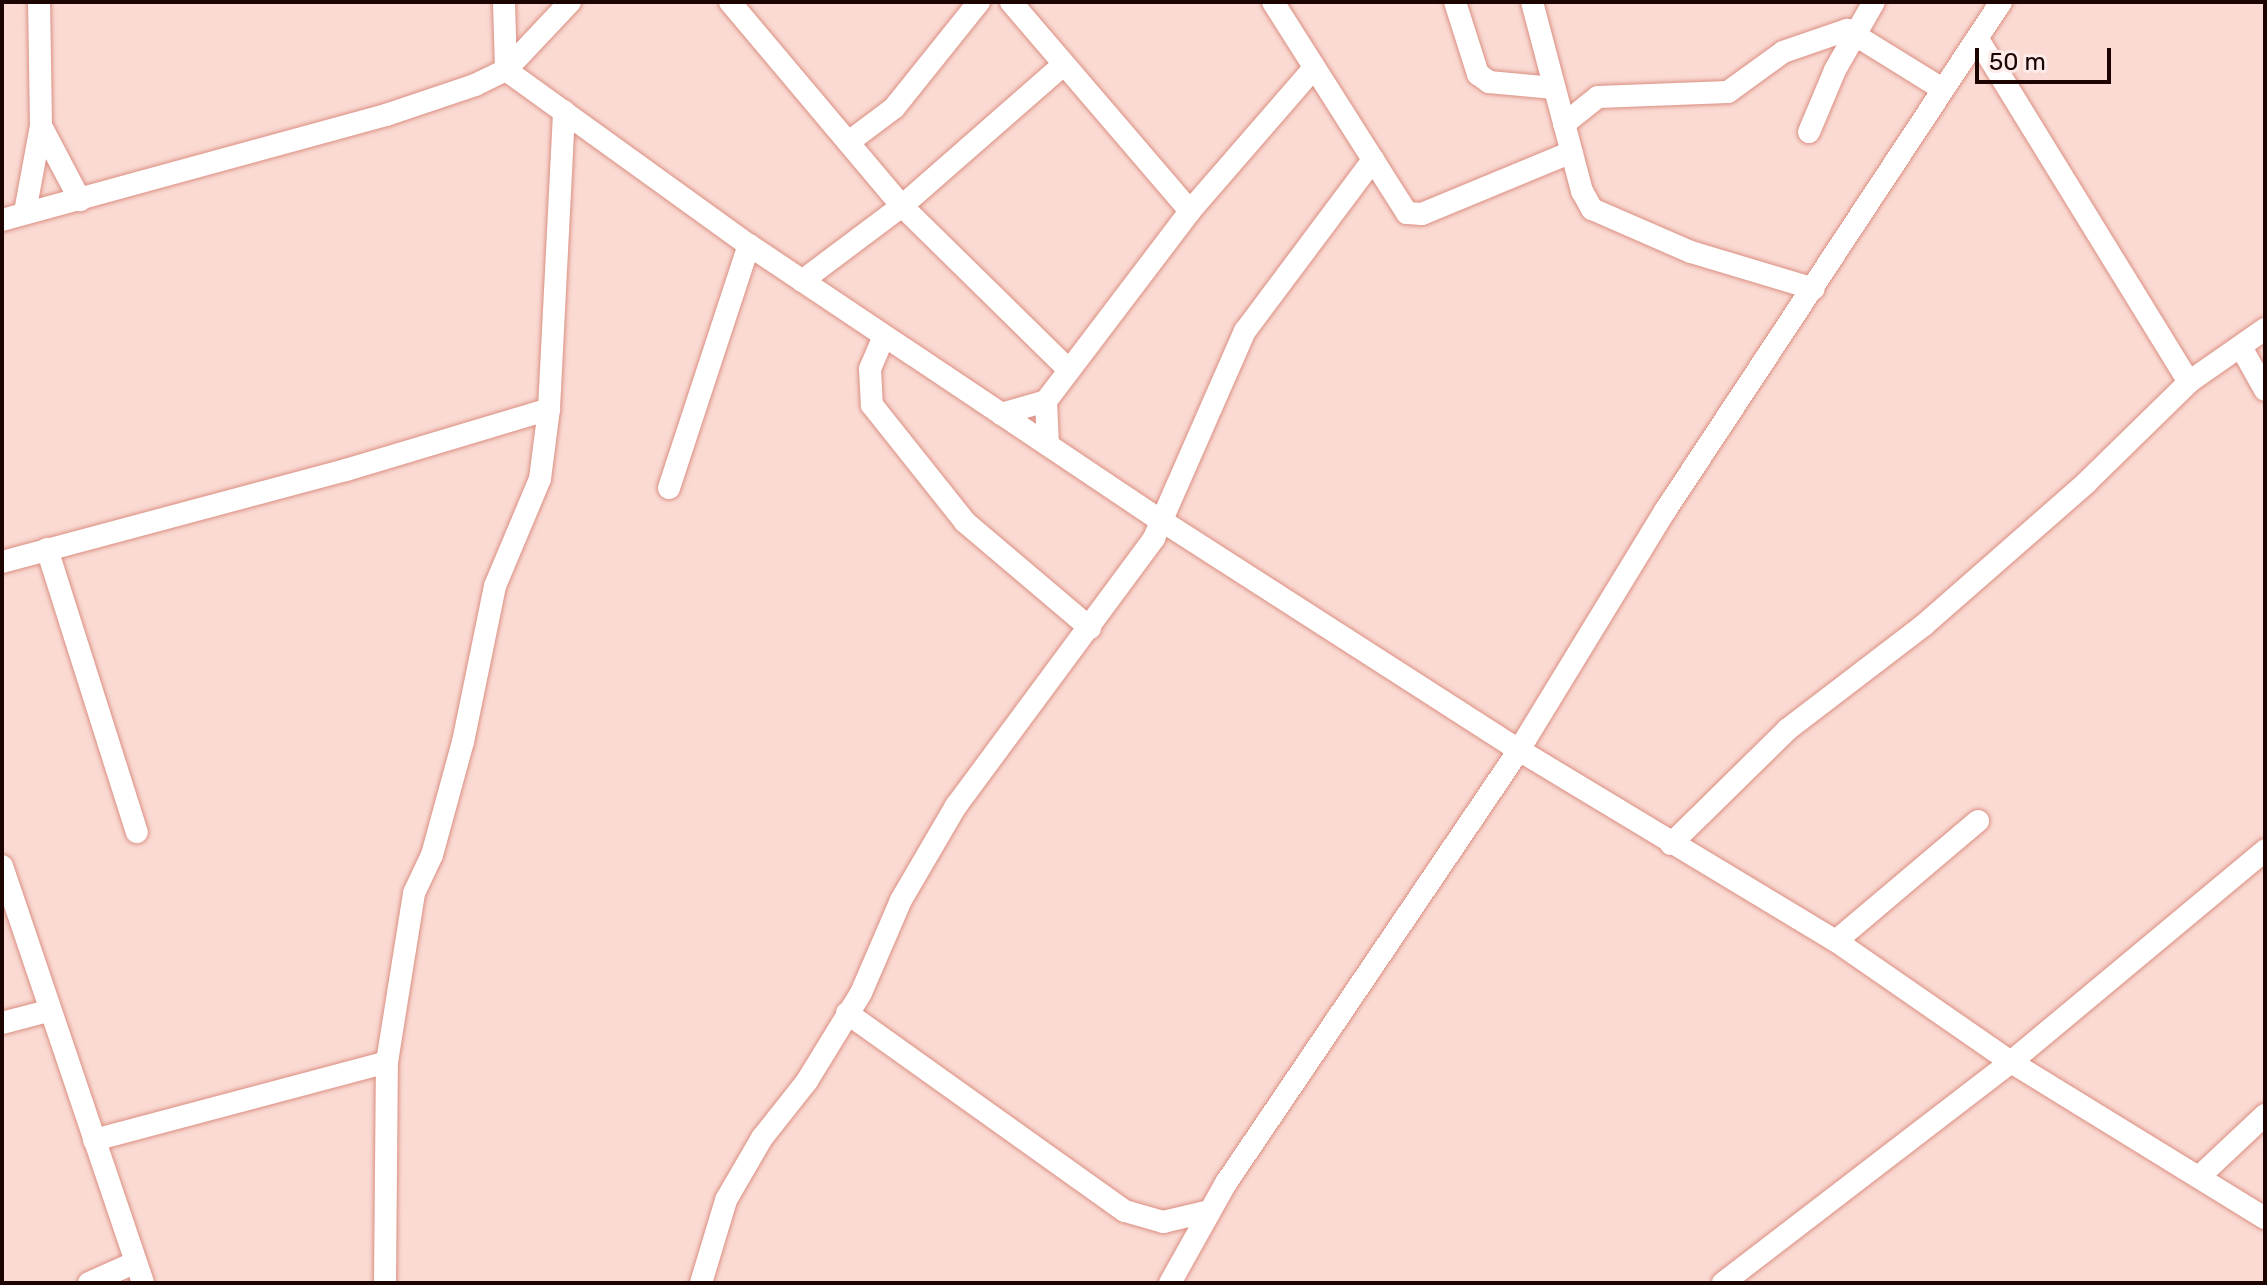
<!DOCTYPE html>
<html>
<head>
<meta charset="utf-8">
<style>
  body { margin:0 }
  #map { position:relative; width:2267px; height:1285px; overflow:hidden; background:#fadad3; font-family:Rubik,sans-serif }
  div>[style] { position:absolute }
  .roads { filter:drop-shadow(0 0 2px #da8f82) drop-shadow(0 0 2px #da8f82) }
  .street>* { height:22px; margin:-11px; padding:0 11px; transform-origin:11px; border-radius:11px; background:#fff }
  span { translate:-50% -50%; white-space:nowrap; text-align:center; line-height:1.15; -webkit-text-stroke:6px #fcebe8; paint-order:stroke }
  .frame { position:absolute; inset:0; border:4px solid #1c0402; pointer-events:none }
  .scale { position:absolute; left:1975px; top:48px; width:136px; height:36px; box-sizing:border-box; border:4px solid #1c0402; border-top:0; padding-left:10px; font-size:24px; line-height:28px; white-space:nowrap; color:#1c0402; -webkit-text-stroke:6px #fcebe8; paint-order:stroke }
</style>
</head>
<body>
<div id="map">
  <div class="roads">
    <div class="street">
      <div style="left:504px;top:2px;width:68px;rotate:88.3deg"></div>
      <div style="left:506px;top:70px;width:299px;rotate:35.8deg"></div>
      <div style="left:749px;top:245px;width:493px;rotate:33.8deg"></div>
      <div style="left:1159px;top:519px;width:428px;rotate:32.7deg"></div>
      <div style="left:1519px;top:750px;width:370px;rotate:31.1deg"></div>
      <div style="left:1836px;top:941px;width:213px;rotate:34.7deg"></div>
      <div style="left:2011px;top:1062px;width:298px;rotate:31.6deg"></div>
      <div style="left:730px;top:2px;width:267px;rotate:49.9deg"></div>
      <div style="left:902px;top:206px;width:234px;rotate:44.5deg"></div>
      <div style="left:1011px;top:2px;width:275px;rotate:49.4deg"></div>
      <div style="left:1273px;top:2px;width:250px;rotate:57.6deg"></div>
      <div style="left:1407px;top:213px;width:15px;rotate:4deg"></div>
      <div style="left:1422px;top:214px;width:162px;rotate:-22.5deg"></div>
      <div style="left:1455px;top:2px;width:76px;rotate:72.3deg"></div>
      <div style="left:1478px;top:74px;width:14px;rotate:36deg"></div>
      <div style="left:1489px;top:82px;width:65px;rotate:5.3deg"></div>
      <div style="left:1532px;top:2px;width:196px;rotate:75.2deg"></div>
      <div style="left:1582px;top:191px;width:21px;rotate:61deg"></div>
      <div style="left:1592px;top:209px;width:108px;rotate:23.5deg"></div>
      <div style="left:1691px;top:252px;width:128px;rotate:16.7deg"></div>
      <div style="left:1979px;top:41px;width:400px;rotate:58.4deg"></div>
      <div style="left:1564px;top:124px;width:43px;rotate:-38.5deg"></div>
      <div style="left:1598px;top:97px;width:130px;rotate:-2.2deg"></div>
      <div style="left:1728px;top:92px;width:68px;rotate:-36deg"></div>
      <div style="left:1783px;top:52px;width:68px;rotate:-19deg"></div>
      <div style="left:1847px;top:30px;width:110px;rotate:31.7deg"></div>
      <div style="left:41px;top:126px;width:84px;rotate:62.2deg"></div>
      <div style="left:1809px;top:132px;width:67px;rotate:-67.2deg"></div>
      <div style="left:1835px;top:70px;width:78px;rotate:-60.2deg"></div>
      <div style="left:850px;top:141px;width:55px;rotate:-36.9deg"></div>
      <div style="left:894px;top:108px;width:136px;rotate:-51.3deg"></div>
      <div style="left:25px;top:212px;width:87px;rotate:-79.5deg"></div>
      <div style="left:41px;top:126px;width:124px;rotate:-90.9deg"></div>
      <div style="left:2px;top:220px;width:398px;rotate:-15.3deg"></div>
      <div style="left:386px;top:115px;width:94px;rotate:-18.6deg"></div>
      <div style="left:475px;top:85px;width:34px;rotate:-26deg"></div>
      <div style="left:506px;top:70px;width:93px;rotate:-46.7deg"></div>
      <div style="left:802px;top:281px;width:125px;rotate:-36.9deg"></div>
      <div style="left:902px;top:206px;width:215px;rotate:-41.2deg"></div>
      <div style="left:884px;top:336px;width:36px;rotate:113deg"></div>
      <div style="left:870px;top:369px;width:36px;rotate:87deg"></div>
      <div style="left:872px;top:405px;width:149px;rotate:51.5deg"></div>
      <div style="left:965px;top:522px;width:164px;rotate:40.3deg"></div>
      <div style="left:2241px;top:347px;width:49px;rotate:60.8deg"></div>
      <div style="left:1046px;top:401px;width:44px;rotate:87.4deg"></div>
      <div style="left:1001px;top:414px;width:47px;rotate:-16.1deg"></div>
      <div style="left:1046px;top:401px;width:238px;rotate:-52.8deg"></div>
      <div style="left:1190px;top:211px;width:189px;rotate:-49.1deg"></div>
      <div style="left:669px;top:488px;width:256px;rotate:-71.8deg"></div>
      <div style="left:47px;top:549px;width:297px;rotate:72.4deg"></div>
      <div style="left:2px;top:562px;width:356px;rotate:-15deg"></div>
      <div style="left:346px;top:470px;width:212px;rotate:-16.7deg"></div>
      <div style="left:1671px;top:844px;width:164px;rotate:-44.5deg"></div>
      <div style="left:1788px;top:729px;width:171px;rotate:-37.4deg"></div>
      <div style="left:1924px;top:625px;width:215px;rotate:-41.2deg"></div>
      <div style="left:2086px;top:483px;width:144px;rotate:-44.4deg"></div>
      <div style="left:2189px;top:382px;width:93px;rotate:-34.9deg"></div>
      <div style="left:2px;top:866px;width:440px;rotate:71.3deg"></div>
      <div style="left:1836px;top:941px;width:186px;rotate:-40.2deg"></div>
      <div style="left:847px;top:1013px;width:341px;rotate:35.5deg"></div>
      <div style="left:1125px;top:1211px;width:40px;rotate:16deg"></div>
      <div style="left:1163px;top:1222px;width:47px;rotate:-13.4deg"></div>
      <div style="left:2px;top:1023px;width:48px;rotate:-14.6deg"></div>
      <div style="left:94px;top:1140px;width:303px;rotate:-14.9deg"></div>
      <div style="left:2201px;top:1175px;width:88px;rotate:-43.2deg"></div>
      <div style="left:89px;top:1283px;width:51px;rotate:-24.1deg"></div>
      <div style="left:385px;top:1283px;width:221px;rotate:-89.5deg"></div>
      <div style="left:387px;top:1062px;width:171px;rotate:-80.9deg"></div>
      <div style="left:414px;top:893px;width:42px;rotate:-64.7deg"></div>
      <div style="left:432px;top:855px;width:117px;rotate:-74.7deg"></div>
      <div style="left:463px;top:742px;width:159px;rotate:-78.4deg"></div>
      <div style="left:495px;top:586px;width:116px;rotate:-67.2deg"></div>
      <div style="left:540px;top:479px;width:71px;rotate:-82.7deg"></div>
      <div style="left:549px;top:409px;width:298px;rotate:-87.1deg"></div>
      <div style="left:701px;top:1283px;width:87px;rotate:-73.2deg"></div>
      <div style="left:726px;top:1200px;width:72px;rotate:-59.9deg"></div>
      <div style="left:762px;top:1138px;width:73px;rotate:-51.7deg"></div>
      <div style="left:807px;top:1081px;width:103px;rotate:-58.5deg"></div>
      <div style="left:861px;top:993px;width:101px;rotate:-66.7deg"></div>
      <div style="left:901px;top:900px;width:109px;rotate:-59.7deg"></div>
      <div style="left:956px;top:806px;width:333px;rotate:-53.5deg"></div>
      <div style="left:1154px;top:538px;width:226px;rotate:-66.3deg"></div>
      <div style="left:1245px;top:331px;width:214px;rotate:-53.2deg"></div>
      <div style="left:1170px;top:1283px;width:115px;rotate:-60.8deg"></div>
      <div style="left:1226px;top:1183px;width:523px;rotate:-55.91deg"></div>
      <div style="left:1519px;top:750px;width:280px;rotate:-58.6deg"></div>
      <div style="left:1665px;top:511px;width:610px;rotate:-56.57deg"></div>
      <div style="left:1723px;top:1283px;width:363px;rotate:-37.5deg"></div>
      <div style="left:2011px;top:1062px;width:331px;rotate:-39.8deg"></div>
    </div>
  </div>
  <div class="frame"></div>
  <div class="scale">50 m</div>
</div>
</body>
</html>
